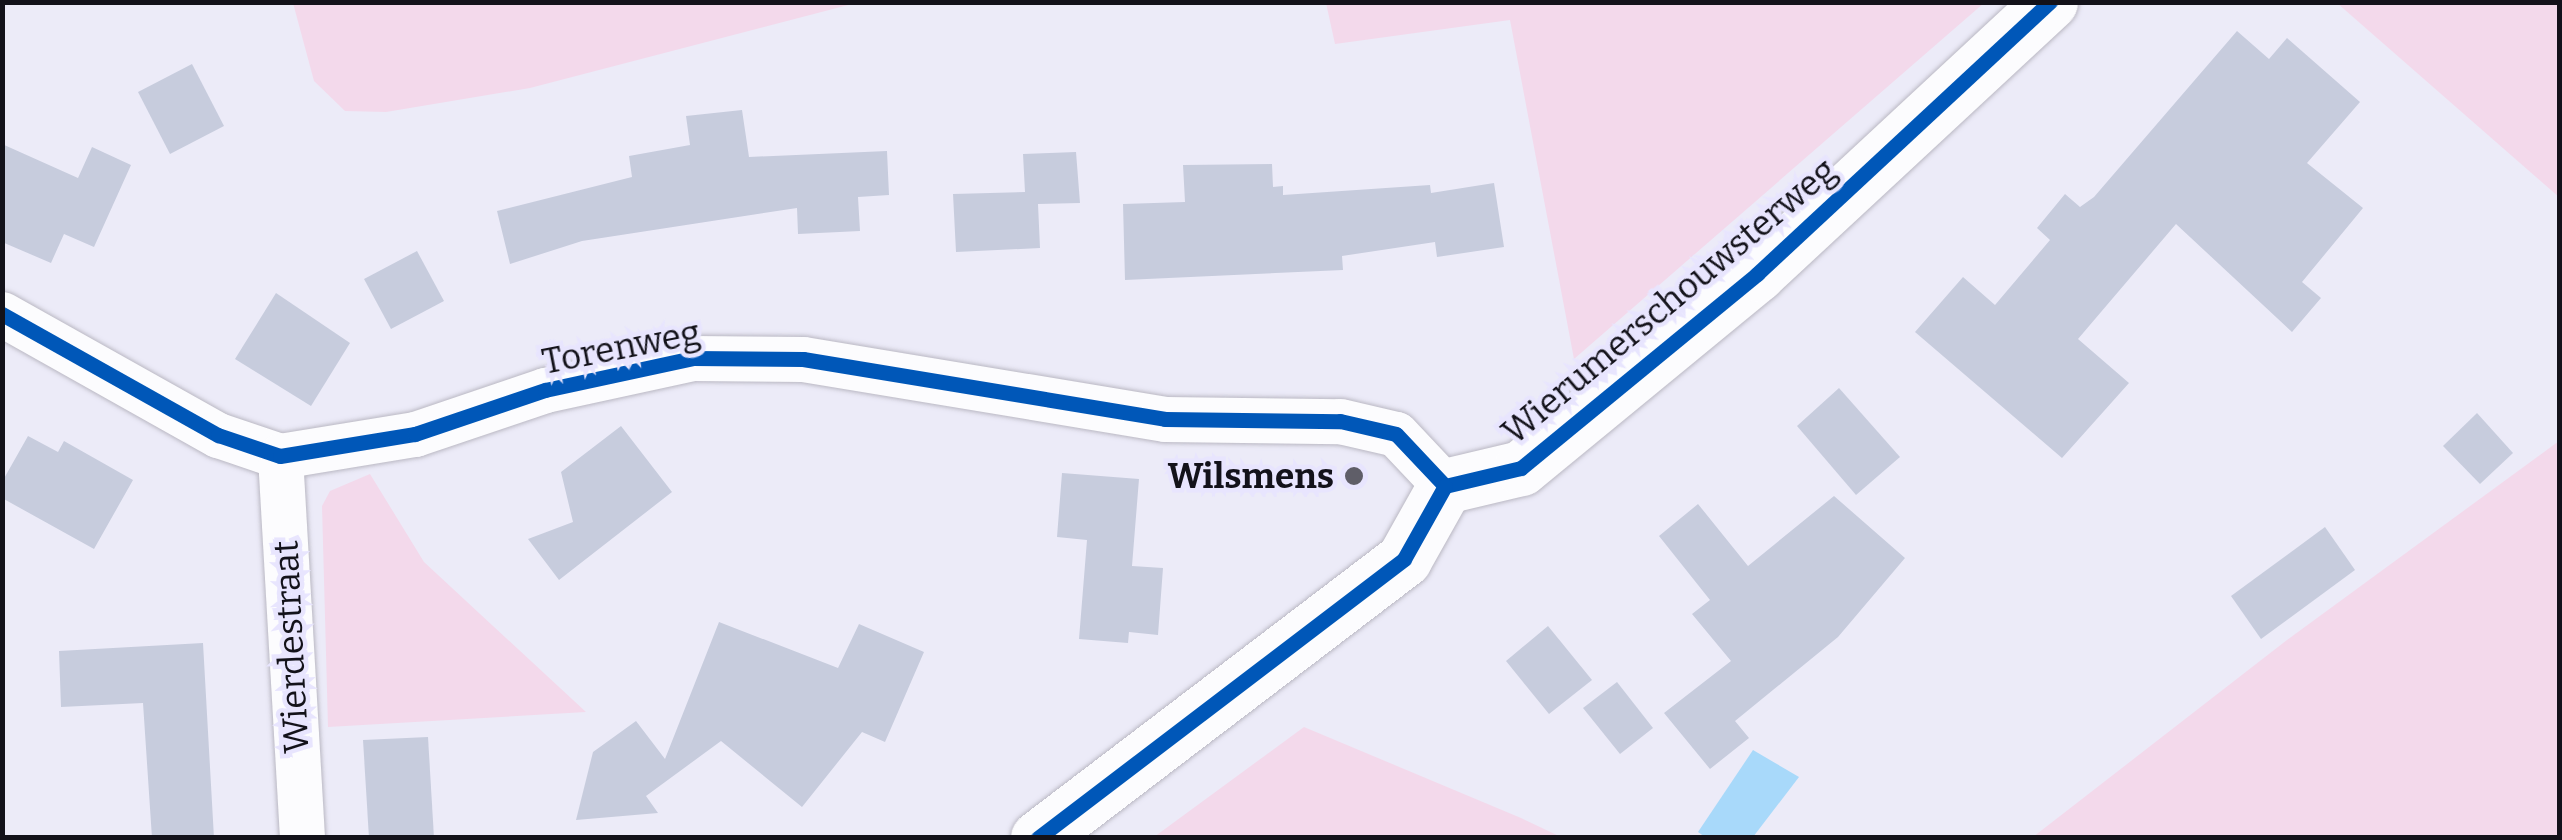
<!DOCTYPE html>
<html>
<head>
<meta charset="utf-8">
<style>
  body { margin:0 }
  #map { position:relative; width:2562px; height:840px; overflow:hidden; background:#ecebf8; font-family:Bitter,serif }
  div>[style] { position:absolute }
  .green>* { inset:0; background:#f3d9eb }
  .water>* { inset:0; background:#a8d9fa }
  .building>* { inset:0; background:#c7ccdd }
  .roads { filter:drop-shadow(0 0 2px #bab8c3) drop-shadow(0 0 2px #bab8c3) }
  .street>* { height:45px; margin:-22.5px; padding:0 22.5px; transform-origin:22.5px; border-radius:22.5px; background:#fcfcfe }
  .secondary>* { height:55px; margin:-27.5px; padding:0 27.5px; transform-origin:27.5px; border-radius:27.5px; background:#fcfcfe }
  .cycleway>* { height:15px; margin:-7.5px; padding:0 7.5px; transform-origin:7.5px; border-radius:7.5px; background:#0057b8 }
  .dots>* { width:28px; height:28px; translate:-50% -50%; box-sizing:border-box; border:5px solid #e8e5fe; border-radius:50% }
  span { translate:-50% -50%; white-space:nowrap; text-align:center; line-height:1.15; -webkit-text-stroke:9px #e8e5fe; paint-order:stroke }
  .street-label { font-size:35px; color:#13121a }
  .poi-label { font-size:35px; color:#13121a; font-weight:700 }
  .right { translate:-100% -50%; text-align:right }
  .frame { position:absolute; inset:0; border:5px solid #13121a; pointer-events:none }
</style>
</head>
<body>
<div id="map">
  <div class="green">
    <div style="clip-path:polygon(293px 3px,293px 2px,856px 3px,530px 88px,386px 112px,345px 111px,314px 81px)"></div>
    <div style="clip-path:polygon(1326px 3px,1326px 2px,1984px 3px,1574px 359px,1510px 20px,1335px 44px)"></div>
    <div style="clip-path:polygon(2337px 3px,2559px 3px,2559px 197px)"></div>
    <div style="clip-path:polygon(2559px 441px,2559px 837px,2033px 837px,2287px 640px)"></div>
    <div style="clip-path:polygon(370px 474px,424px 562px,586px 712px,328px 727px,322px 506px,330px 491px)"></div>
    <div style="clip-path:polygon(1304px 727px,1521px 818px,1561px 837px,1154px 837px)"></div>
  </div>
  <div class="water">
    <div style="clip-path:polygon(1753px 750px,1799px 777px,1753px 837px,1705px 837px,1698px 832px)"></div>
  </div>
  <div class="building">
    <div style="clip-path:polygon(2237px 31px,2269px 59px,2287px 38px,2360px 102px,2307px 163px,2363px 208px,2302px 282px,2321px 298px,2292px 332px,2176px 224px,2078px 339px,2129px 383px,2062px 458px,1915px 332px,1963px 277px,1995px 305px,2050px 240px,2037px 228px,2065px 194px,2080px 207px,2094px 197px)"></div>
    <div style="clip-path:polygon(192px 64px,224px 126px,170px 154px,138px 92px)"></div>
    <div style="clip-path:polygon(742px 110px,749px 157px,887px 151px,889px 195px,858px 197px,860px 231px,798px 234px,797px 208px,582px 241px,510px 264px,497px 211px,632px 177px,629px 156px,690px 145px,686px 116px)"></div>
    <div style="clip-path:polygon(2px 144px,78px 178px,92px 147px,131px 165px,94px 247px,64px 234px,51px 263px,2px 242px)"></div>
    <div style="clip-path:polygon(1076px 152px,1080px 203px,1038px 204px,1040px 248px,956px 252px,953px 194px,1025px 192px,1023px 154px)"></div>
    <div style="clip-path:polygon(1272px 164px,1273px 187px,1283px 186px,1283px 195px,1430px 185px,1431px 193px,1494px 183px,1504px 247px,1437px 257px,1435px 242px,1342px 256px,1343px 270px,1125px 280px,1123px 204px,1185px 202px,1183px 165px)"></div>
    <div style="clip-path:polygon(417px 251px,444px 301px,391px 329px,364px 279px)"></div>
    <div style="clip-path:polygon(276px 293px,350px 343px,311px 406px,235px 359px)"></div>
    <div style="clip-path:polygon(1839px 388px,1900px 457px,1856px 495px,1797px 426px)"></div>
    <div style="clip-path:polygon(2477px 413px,2513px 453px,2480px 484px,2443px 446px)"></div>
    <div style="clip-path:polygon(621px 426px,672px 492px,559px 580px,528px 539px,573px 522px,561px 472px)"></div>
    <div style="clip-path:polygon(28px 436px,58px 452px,64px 441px,133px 480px,94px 549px,2px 498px,2px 482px)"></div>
    <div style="clip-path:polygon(1062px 473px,1139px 479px,1132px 566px,1163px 568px,1158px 635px,1129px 632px,1128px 643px,1079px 639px,1087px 540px,1057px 537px)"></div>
    <div style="clip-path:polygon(1834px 496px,1905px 558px,1838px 637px,1735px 721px,1749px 738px,1710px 769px,1664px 713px,1731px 661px,1692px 614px,1710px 600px,1659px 536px,1698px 504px,1748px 566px)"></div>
    <div style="clip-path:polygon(2325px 527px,2355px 570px,2261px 639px,2231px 596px)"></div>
    <div style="clip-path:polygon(719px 622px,838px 668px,859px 624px,924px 652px,885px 742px,862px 732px,802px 807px,721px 741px,646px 796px,658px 813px,576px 820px,593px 752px,636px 721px,665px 759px)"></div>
    <div style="clip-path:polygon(1548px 626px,1592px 680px,1549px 714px,1506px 661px)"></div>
    <div style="clip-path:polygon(203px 643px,214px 838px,152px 838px,143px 703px,61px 707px,59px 651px)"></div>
    <div style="clip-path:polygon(1617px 682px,1653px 728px,1620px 754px,1583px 708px)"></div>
    <div style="clip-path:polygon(428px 737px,434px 838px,369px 838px,363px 740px)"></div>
  </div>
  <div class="roads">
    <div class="street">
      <div style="left:2px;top:314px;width:248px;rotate:29.3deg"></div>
      <div style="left:218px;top:435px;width:65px;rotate:18.7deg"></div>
      <div style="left:280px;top:456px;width:137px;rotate:-9.3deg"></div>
      <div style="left:415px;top:434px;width:137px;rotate:-18.7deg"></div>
      <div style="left:545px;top:390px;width:151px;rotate:-12.2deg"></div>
      <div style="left:693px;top:358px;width:110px;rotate:0.5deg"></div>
      <div style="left:803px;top:359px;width:367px;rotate:9.4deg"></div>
      <div style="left:1165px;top:419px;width:175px;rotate:0.7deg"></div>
      <div style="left:1340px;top:421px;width:57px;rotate:13.1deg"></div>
      <div style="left:1396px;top:434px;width:71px;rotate:46.7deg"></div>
      <div style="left:280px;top:456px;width:383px;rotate:86.7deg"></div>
    </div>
    <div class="secondary">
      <div style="left:1038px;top:838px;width:460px;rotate:-37.3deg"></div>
      <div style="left:1404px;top:559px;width:84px;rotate:-60.7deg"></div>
      <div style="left:1445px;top:486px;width:78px;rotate:-13.3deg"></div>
      <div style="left:1521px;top:468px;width:306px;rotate:-39.4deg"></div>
      <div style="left:1757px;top:274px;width:400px;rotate:-42.9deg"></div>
    </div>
  </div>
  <div class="cycleway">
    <div style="left:2px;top:314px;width:248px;rotate:29.3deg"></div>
    <div style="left:218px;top:435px;width:65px;rotate:18.7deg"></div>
    <div style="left:280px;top:456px;width:137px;rotate:-9.3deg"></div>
    <div style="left:415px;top:434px;width:137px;rotate:-18.7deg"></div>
    <div style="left:545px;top:390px;width:151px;rotate:-12.2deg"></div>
    <div style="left:693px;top:358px;width:110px;rotate:0.5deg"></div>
    <div style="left:803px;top:359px;width:367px;rotate:9.4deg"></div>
    <div style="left:1165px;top:419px;width:175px;rotate:0.7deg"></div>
    <div style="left:1340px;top:421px;width:57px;rotate:13.1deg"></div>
    <div style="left:1396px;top:434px;width:71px;rotate:46.7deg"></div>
    <div style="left:1445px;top:486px;width:78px;rotate:-13.3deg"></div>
    <div style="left:1521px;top:468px;width:306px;rotate:-39.4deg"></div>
    <div style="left:1757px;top:274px;width:400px;rotate:-42.9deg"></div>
    <div style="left:1038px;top:838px;width:460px;rotate:-37.3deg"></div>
    <div style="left:1404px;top:559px;width:84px;rotate:-60.7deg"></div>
  </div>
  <div class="dots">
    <div style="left:1354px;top:476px;background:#5f5e68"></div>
  </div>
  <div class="street-label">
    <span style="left:1669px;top:301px;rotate:-40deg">Wierumerschouwsterweg</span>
    <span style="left:621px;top:347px;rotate:-11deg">Torenweg</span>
    <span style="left:291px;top:647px;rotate:-93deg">Wierdestraat</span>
  </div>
  <div class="poi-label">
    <span class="right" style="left:1334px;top:476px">Wilsmens</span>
  </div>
  <div class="frame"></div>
</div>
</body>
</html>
